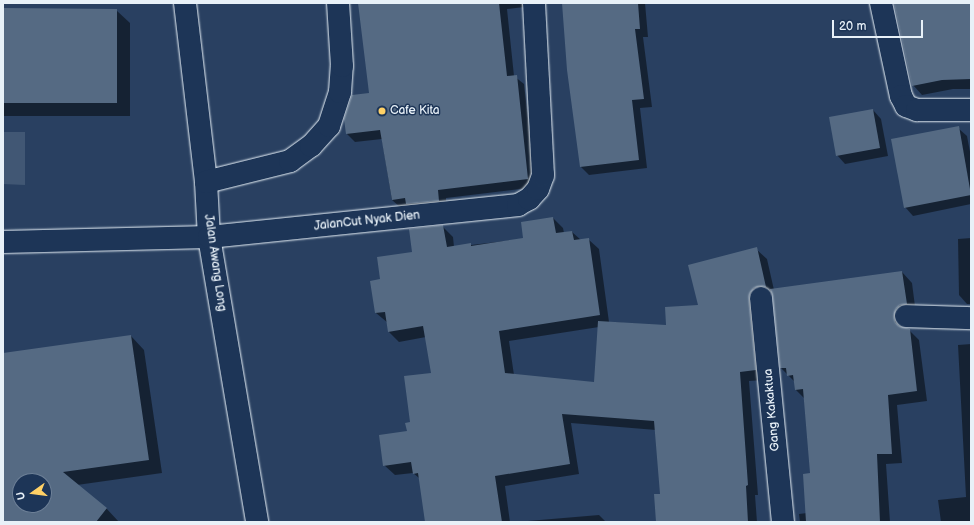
<!DOCTYPE html>
<html>
<head>
<meta charset="utf-8">
<style>
  body { margin:0 }
  #map { position:relative; width:974px; height:525px; overflow:hidden; background:#294061; font-family:"Balsamiq Sans",sans-serif }
  div>[style] { position:absolute }
  .green>* { inset:0; background:#415774 }
  .shadow>* { inset:0; background:#0007 }
  .building>* { inset:0; background:#556a83 }
  .roads { filter:drop-shadow(0 0 1px #e8f1f8) drop-shadow(0 0 1px #e8f1f8) }
  .minor>* { height:22px; margin:-11px; padding:0 11px; transform-origin:11px; border-radius:11px; background:#1d3557 }
  .dots>* { width:11px; height:11px; translate:-50% -50%; box-sizing:border-box; border:2px solid #1d3557; border-radius:50% }
  span { translate:-50% -50%; white-space:nowrap; text-align:center; line-height:1.15; -webkit-text-stroke:3px #1d3557; paint-order:stroke }
  .poi-label { font-size:12px; color:#e8f1f8 }
  .left { translate:0 -50%; text-align:left }
  .street-label { font-size:12px; color:#e8f1f8 }
  .frame { position:absolute; inset:0; border:4px solid #e8f1f8; pointer-events:none }
  .north { position:absolute; left:12px; top:473px; width:40px; height:40px; box-sizing:border-box; background:#1d3557; border:1px solid #6e8097; border-radius:50%; rotate:256deg; font-size:11px; font-weight:700; line-height:16px; text-align:center; color:#e8f1f8 }
  .north::after { content:''; display:block; margin:auto; width:14px; height:18px; background:#ffd166; clip-path:polygon(50% 0,100% 100%,50% 72%,0 100%) }
  .scale { position:absolute; left:832px; top:20px; width:91px; height:18px; box-sizing:border-box; border:2px solid #e8f1f8; border-top:0; padding-left:5px; font-size:12px; line-height:14px; white-space:nowrap; color:#e8f1f8; -webkit-text-stroke:3px #1d3557; paint-order:stroke }
</style>
</head>
<body>
<div id="map">
  <div class="green">
    <div style="clip-path:polygon(3px 132px,25px 132px,25px 185px,3px 184px)"></div>
  </div>
  <div class="shadow">
    <div style="clip-path:polygon(360px 3px,524px 3px,524px 7px,507px 9px,514px 76px,524px 84px,536px 187px,446px 198px,446px 209px,401px 208px,392px 200px,382px 139px,355px 142px,347px 134px,370px 94px)"></div>
    <div style="clip-path:polygon(563px 3px,645px 3px,648px 37px,643px 37px,652px 107px,640px 108px,647px 168px,589px 175px,581px 167px)"></div>
    <div style="clip-path:polygon(895px 3px,971px 3px,971px 89px,953px 89px,922px 95px,913px 85px)"></div>
    <div style="clip-path:polygon(3px 9px,116px 10px,130px 23px,130px 116px,3px 116px)"></div>
    <div style="clip-path:polygon(873px 110px,881px 119px,888px 156px,845px 164px,837px 155px)"></div>
    <div style="clip-path:polygon(958px 128px,967px 136px,971px 157px,971px 204px,913px 216px,905px 207px)"></div>
    <div style="clip-path:polygon(evenodd,553px 218px,563px 228px,564px 233px,572px 232px,581px 240px,588px 239px,599px 249px,609px 322px,667px 326px,699px 306px,756px 249px,767px 259px,774px 290px,902px 272px,912px 283px,916px 314px,906px 319px,903px 327px,909px 330px,919px 340px,927px 401px,897px 405px,902px 463px,886px 464px,890px 522px,800px 522px,799px 514px,807px 513px,811px 474px,805px 399px,796px 390px,795px 382px,781px 368px,774px 296px,771px 295px,765px 380px,749px 381px,758px 495px,755px 495px,757px 522px,657px 522px,661px 495px,656px 430px,571px 423px,579px 474px,505px 486px,510px 522px,473px 522px,413px 473px,395px 475px,384px 465px,408px 432px,432px 373px,426px 337px,399px 342px,389px 332px,388px 323px,376px 313px,371px 282px,381px 280px,442px 226px,453px 237px,454px 247px,524px 239px,553px 218px,599px 327px,595px 383px,514px 375px,509px 341px,599px 327px)"></div>
    <div style="clip-path:polygon(971px 238px,971px 304px,967px 304px,959px 295px,958px 239px)"></div>
    <div style="clip-path:polygon(evenodd,131px 336px,144px 350px,162px 473px,77px 485px,106px 508px,119px 522px,3px 522px,3px 354px,131px 336px,20px 481px,44px 481px,44px 505px,20px 505px,20px 481px)"></div>
    <div style="clip-path:polygon(971px 344px,971px 522px,941px 522px,938px 500px,966px 497px,958px 345px)"></div>
    <div style="clip-path:polygon(599px 515px,606px 522px,516px 522px)"></div>
  </div>
  <div class="building">
    <div style="clip-path:polygon(358px 3px,499px 3px,507px 76px,517px 75px,528px 179px,438px 190px,439px 201px,406px 204px,405px 198px,392px 200px,380px 130px,346px 134px,344px 119px,352px 95px,369px 93px)"></div>
    <div style="clip-path:polygon(562px 3px,638px 3px,640px 29px,635px 29px,644px 99px,632px 100px,639px 160px,580px 167px,567px 70px)"></div>
    <div style="clip-path:polygon(894px 3px,971px 3px,971px 79px,942px 80px,912px 86px)"></div>
    <div style="clip-path:polygon(3px 8px,117px 9px,117px 103px,3px 103px)"></div>
    <div style="clip-path:polygon(873px 109px,880px 148px,836px 156px,829px 117px)"></div>
    <div style="clip-path:polygon(959px 126px,971px 195px,904px 208px,891px 139px)"></div>
    <div style="clip-path:polygon(553px 217px,556px 233px,572px 231px,574px 240px,589px 238px,600px 315px,499px 331px,505px 373px,594px 382px,598px 321px,666px 325px,665px 307px,698px 305px,688px 265px,757px 247px,766px 287px,760px 286px,754px 288px,750px 293px,749px 299px,756px 370px,740px 372px,748px 485px,746px 486px,748px 522px,656px 522px,654px 494px,660px 494px,654px 421px,562px 414px,570px 464px,495px 476px,502px 522px,425px 522px,418px 473px,413px 474px,411px 462px,383px 466px,379px 435px,407px 431px,405px 423px,410px 422px,404px 376px,431px 373px,423px 326px,388px 332px,385px 312px,375px 313px,370px 281px,380px 279px,377px 257px,412px 252px,409px 229px,443px 225px,447px 247px,471px 243px,471px 246px,523px 238px,521px 222px)"></div>
    <div style="clip-path:polygon(902px 271px,907px 304px,900px 305px,896px 309px,894px 316px,895px 322px,899px 326px,910px 329px,917px 391px,888px 395px,892px 454px,877px 454px,880px 522px,806px 522px,803px 474px,810px 473px,803px 389px,795px 390px,793px 375px,787px 376px,786px 368px,780px 368px,773px 297px,770px 289px)"></div>
    <div style="clip-path:polygon(evenodd,131px 335px,149px 460px,63px 472px,107px 508px,96px 522px,3px 522px,3px 353px,131px 335px,20px 481px,44px 481px,44px 505px,20px 505px,20px 481px)"></div>
  </div>
  <div class="roads">
    <div class="minor">
      <div style="left:185px;top:3px;width:180px;rotate:83.3deg"></div>
      <div style="left:206px;top:182px;width:55px;rotate:86.9deg"></div>
      <div style="left:209px;top:237px;width:289px;rotate:80.4deg"></div>
      <div style="left:881px;top:3px;width:95px;rotate:77.9deg"></div>
      <div style="left:901px;top:96px;width:11px;rotate:63deg"></div>
      <div style="left:906px;top:106px;width:12px;rotate:20deg"></div>
      <div style="left:917px;top:110px;width:54px"></div>
      <div style="left:206px;top:182px;width:87px;rotate:-14deg"></div>
      <div style="left:290px;top:161px;width:26px;rotate:-36deg"></div>
      <div style="left:311px;top:146px;width:27px;rotate:-48deg"></div>
      <div style="left:329px;top:126px;width:36px;rotate:-72deg"></div>
      <div style="left:340px;top:92px;width:26px;rotate:-86deg"></div>
      <div style="left:342px;top:66px;width:63px;rotate:-93.6deg"></div>
      <div style="left:3px;top:242px;width:206px;rotate:-1.4deg"></div>
      <div style="left:209px;top:237px;width:311px;rotate:-5.9deg"></div>
      <div style="left:518px;top:205px;width:13px;rotate:-29deg"></div>
      <div style="left:529px;top:199px;width:13px;rotate:-48deg"></div>
      <div style="left:538px;top:189px;width:15px;rotate:-70deg"></div>
      <div style="left:543px;top:175px;width:172px;rotate:-93deg"></div>
      <div style="left:761px;top:298px;width:225px;rotate:84.4deg"></div>
      <div style="left:906px;top:316px;width:65px;rotate:1.8deg"></div>
    </div>
  </div>
  <div class="dots">
    <div style="left:382px;top:111px;background:#ffd166"></div>
  </div>
  <div class="poi-label">
    <span class="left" style="left:390px;top:111px">Cafe Kita</span>
  </div>
  <div class="street-label">
    <span style="left:367px;top:221px;rotate:-6deg">JalanCut Nyak Dien</span>
    <span style="left:215px;top:263px;rotate:82deg">Jalan Awang Long</span>
    <span style="left:772px;top:410px;rotate:-95deg">Gang Kakaktua</span>
  </div>
  <div class="frame"></div>
  <div class="north">U</div>
  <div class="scale">20 m</div>
</div>
</body>
</html>
